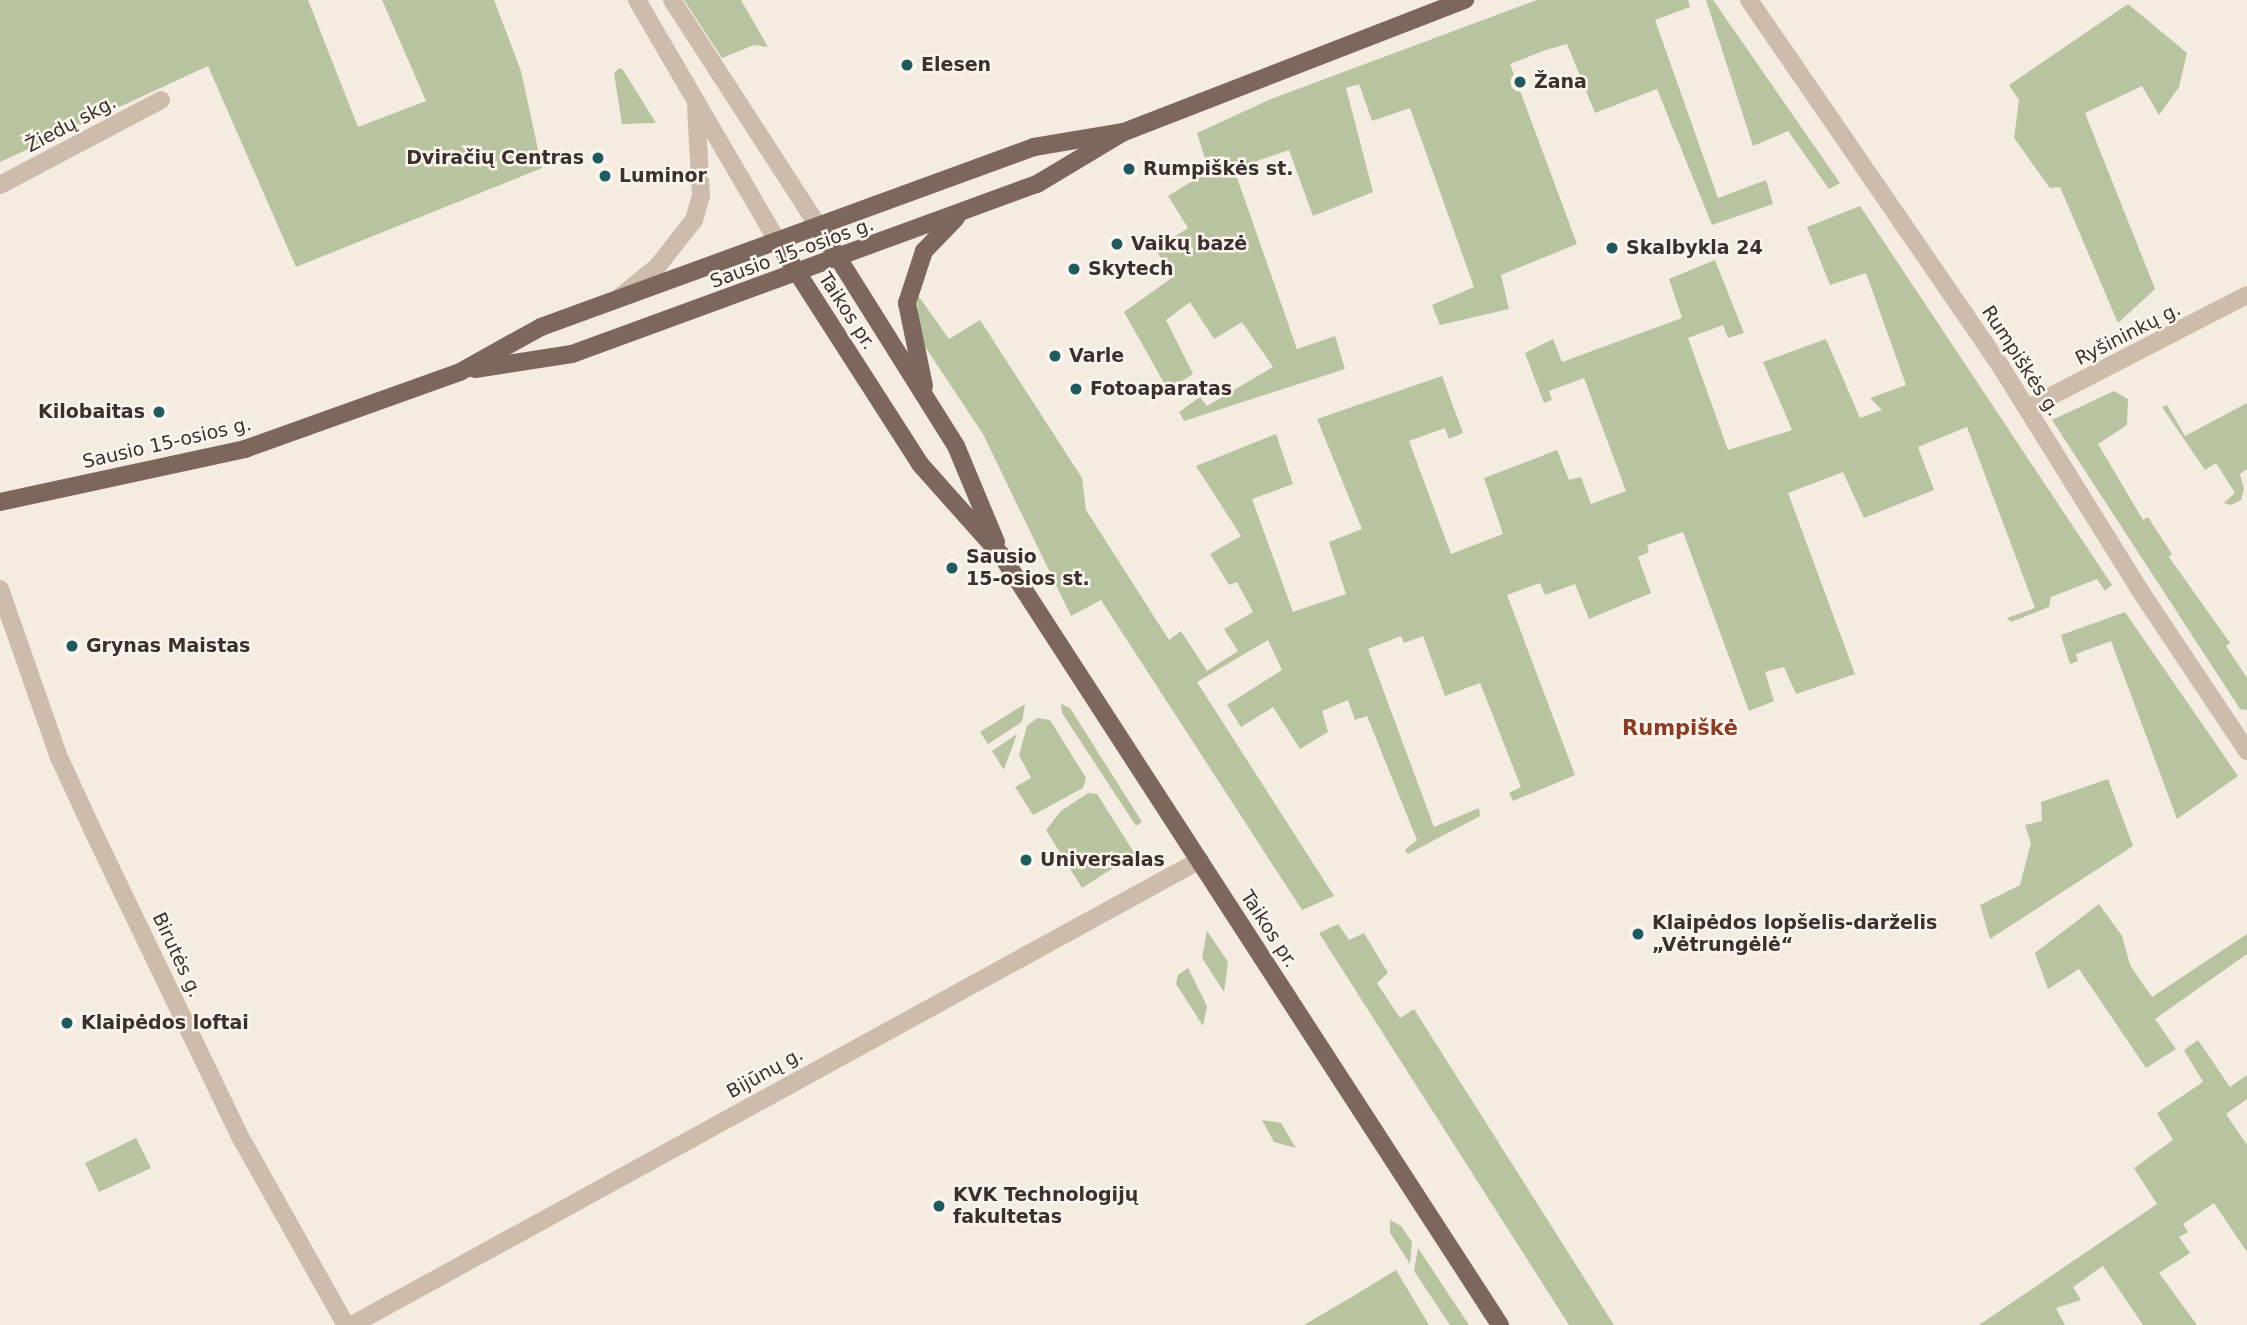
<!DOCTYPE html>
<html>
<head>
<meta charset="utf-8">
<style>
  body { margin:0 }
  #map { position:relative; width:2247px; height:1325px; overflow:hidden; background:#f4ebe1; font-family:"DejaVu Sans",sans-serif }
  div>[style] { position:absolute }
  .green>* { inset:0; background:#b8c4a0 }
  .minor>* { height:18px; margin:-9px; padding:0 9px; transform-origin:9px; border-radius:9px; background:#cdbbac }
  .major>* { height:18px; margin:-9px; padding:0 9px; transform-origin:9px; border-radius:9px; background:#7d675c }
  .dots>* { width:19px; height:19px; translate:-50% -50%; box-sizing:border-box; border:4px solid #fbf5ee; border-radius:50% }
  span { translate:-50% -50%; white-space:nowrap; text-align:center; line-height:1.15; -webkit-text-stroke:5px #fbf5ee; paint-order:stroke }
  .poi-label { font-size:19px; color:#3b302b; font-weight:700 }
  .left { translate:0 -50%; text-align:left }
  .right { translate:-100% -50%; text-align:right }
  .street-label { font-size:19px; color:#3b302b }
  .neighbourhood-label { font-size:21px; color:#8c3b22; font-weight:700 }
</style>
</head>
<body>
<div id="map">
  <div class="green">
    <div style="clip-path:polygon(0 0,308px 0,358px 127px,426px 101px,382px 0,494px 0,521px 71px,542px 168px,296px 267px,208px 66px,0 162px)"></div>
    <div style="clip-path:polygon(684px 0,741px 0,768px 47px,754px 45px,722px 58px)"></div>
    <div style="clip-path:polygon(1537px 0,1688px 0,1690px 7px,1655px 20px,1718px 198px,1766px 180px,1773px 204px,1712px 225px,1657px 89px,1595px 113px,1567px 44px,1546px 50px,1510px 64px,1577px 244px,1501px 275px,1509px 309px,1440px 325px,1432px 305px,1474px 287px,1410px 108px,1372px 121px,1359px 84px,1346px 88px,1373px 192px,1313px 216px,1289px 150px,1234px 169px,1297px 349px,1335px 336px,1345px 369px,1184px 421px,1179px 412px,1200px 397px,1207px 406px,1273px 367px,1242px 322px,1214px 339px,1190px 302px,1166px 320px,1193px 374px,1168px 390px,1124px 312px,1173px 277px,1155px 249px,1188px 228px,1168px 196px,1209px 171px,1197px 133px,1271px 99px)"></div>
    <div style="clip-path:polygon(1706px 0,1713px 0,1840px 183px,1829px 189px,1788px 131px,1753px 146px)"></div>
    <div style="clip-path:polygon(2128px 4px,2187px 53px,2179px 87px,2159px 115px,2142px 86px,2085px 113px,2155px 289px,2118px 323px,2060px 187px,2050px 188px,2014px 138px,2019px 100px,2009px 85px)"></div>
    <div style="clip-path:polygon(620px 68px,623px 70px,656px 123px,622px 124px,614px 73px)"></div>
    <div style="clip-path:polygon(1860px 206px,2112px 585px,2105px 591px,2097px 579px,2051px 597px,2049px 607px,2011px 622px,2007px 618px,2035px 608px,1967px 427px,1918px 447px,1934px 490px,1864px 518px,1843px 472px,1788px 493px,1855px 674px,1796px 694px,1784px 667px,1765px 672px,1774px 701px,1749px 711px,1683px 532px,1647px 545px,1649px 552px,1638px 557px,1651px 593px,1589px 619px,1575px 584px,1545px 595px,1540px 583px,1507px 595px,1575px 775px,1513px 801px,1509px 793px,1521px 787px,1480px 683px,1445px 696px,1423px 636px,1404px 643px,1401px 636px,1368px 649px,1434px 827px,1479px 808px,1480px 816px,1408px 854px,1405px 850px,1417px 840px,1367px 716px,1355px 720px,1348px 700px,1322px 711px,1328px 732px,1300px 749px,1273px 707px,1241px 727px,1227px 705px,1282px 670px,1268px 640px,1197px 682px,1334px 896px,1302px 910px,1101px 600px,1071px 616px,983px 434px,924px 345px,918px 317px,917px 294px,949px 339px,980px 320px,1082px 478px,1086px 510px,1169px 640px,1181px 631px,1207px 671px,1238px 651px,1224px 629px,1253px 612px,1237px 582px,1229px 585px,1210px 554px,1241px 536px,1196px 466px,1276px 434px,1293px 484px,1252px 499px,1293px 612px,1346px 594px,1329px 542px,1362px 529px,1317px 419px,1442px 376px,1463px 433px,1449px 439px,1445px 428px,1409px 441px,1451px 554px,1503px 534px,1484px 478px,1557px 450px,1569px 480px,1581px 477px,1591px 504px,1626px 491px,1584px 378px,1549px 391px,1552px 400px,1544px 403px,1525px 353px,1553px 339px,1562px 362px,1682px 318px,1669px 279px,1715px 260px,1744px 333px,1728px 338px,1723px 325px,1688px 338px,1728px 450px,1792px 430px,1763px 362px,1826px 339px,1860px 418px,1882px 410px,1870px 398px,1906px 385px,1866px 273px,1830px 285px,1807px 227px)"></div>
    <div style="clip-path:polygon(2114px 391px,2128px 399px,2127px 425px,2098px 444px,2143px 520px,2148px 517px,2172px 554px,2169px 557px,2230px 643px,2226px 646px,2247px 678px,2247px 710px,2240px 709px,2052px 420px)"></div>
    <div style="clip-path:polygon(2247px 403px,2247px 469px,2240px 474px,2244px 489px,2241px 500px,2231px 505px,2224px 503px,2235px 493px,2216px 463px,2205px 470px,2162px 407px,2167px 405px,2185px 436px)"></div>
    <div style="clip-path:polygon(2125px 612px,2238px 776px,2177px 819px,2111px 641px,2076px 654px,2078px 661px,2070px 664px,2061px 635px)"></div>
    <div style="clip-path:polygon(1025px 704px,1022px 722px,988px 744px,980px 732px)"></div>
    <div style="clip-path:polygon(1061px 704px,1070px 708px,1142px 822px,1136px 826px,1062px 713px)"></div>
    <div style="clip-path:polygon(1037px 718px,1050px 720px,1086px 778px,1083px 788px,1033px 815px,1015px 787px,1031px 778px,1019px 755px,1027px 726px)"></div>
    <div style="clip-path:polygon(1017px 734px,1004px 769px,1004px 770px,992px 751px)"></div>
    <div style="clip-path:polygon(2108px 779px,2133px 846px,1990px 939px,1980px 905px,2020px 885px,2031px 843px,2025px 825px,2042px 821px,2041px 802px)"></div>
    <div style="clip-path:polygon(1088px 793px,1097px 794px,1135px 854px,1082px 888px,1046px 830px,1061px 811px)"></div>
    <div style="clip-path:polygon(2099px 904px,2122px 936px,2130px 965px,2152px 997px,2247px 934px,2247px 954px,2155px 1019px,2176px 1049px,2146px 1068px,2079px 969px,2048px 989px,2035px 953px)"></div>
    <div style="clip-path:polygon(1338px 924px,1349px 940px,1364px 933px,1388px 973px,1377px 983px,1400px 1018px,1414px 1009px,1614px 1325px,1569px 1325px,1319px 933px)"></div>
    <div style="clip-path:polygon(1207px 931px,1228px 962px,1224px 992px,1202px 958px)"></div>
    <div style="clip-path:polygon(1188px 968px,1207px 1006px,1203px 1026px,1176px 984px,1178px 975px)"></div>
    <div style="clip-path:polygon(2198px 1040px,2230px 1087px,2247px 1075px,2247px 1099px,2226px 1114px,2247px 1145px,2247px 1252px,2214px 1203px,2183px 1224px,2188px 1232px,2179px 1237px,2190px 1253px,2159px 1273px,2197px 1325px,2143px 1325px,2103px 1266px,2073px 1287px,2081px 1300px,2056px 1308px,2065px 1325px,1979px 1325px,2157px 1204px,2134px 1168px,2173px 1140px,2157px 1113px,2203px 1082px,2184px 1050px)"></div>
    <div style="clip-path:polygon(1262px 1120px,1281px 1123px,1296px 1148px,1274px 1142px)"></div>
    <div style="clip-path:polygon(136px 1138px,151px 1168px,99px 1192px,85px 1163px)"></div>
    <div style="clip-path:polygon(1390px 1220px,1401px 1226px,1412px 1242px,1410px 1264px,1390px 1233px)"></div>
    <div style="clip-path:polygon(1418px 1248px,1469px 1325px,1450px 1325px,1414px 1271px)"></div>
    <div style="clip-path:polygon(1396px 1270px,1429px 1325px,1304px 1325px,1350px 1298px)"></div>
  </div>
  <div class="minor">
    <div style="left:637px;top:0;width:279px;rotate:59.8deg"></div>
    <div style="left:672px;top:0;width:269px;rotate:57.1deg"></div>
    <div style="left:1749px;top:0;width:445px;rotate:55.5deg"></div>
    <div style="left:2001px;top:367px;width:261px;rotate:58.1deg"></div>
    <div style="left:2139px;top:589px;width:195px;rotate:56.3deg"></div>
    <div style="left:0;top:185px;width:182px;rotate:-27.8deg"></div>
    <div style="left:621px;top:296px;width:46px;rotate:-38.9deg"></div>
    <div style="left:657px;top:267px;width:60px;rotate:-51.8deg"></div>
    <div style="left:694px;top:220px;width:25px;rotate:-74deg"></div>
    <div style="left:701px;top:196px;width:89px;rotate:-93.2deg"></div>
    <div style="left:2028px;top:408px;width:246px;rotate:-27.3deg"></div>
    <div style="left:0;top:589px;width:176px;rotate:70.7deg"></div>
    <div style="left:58px;top:755px;width:84px;rotate:65.3deg"></div>
    <div style="left:93px;top:831px;width:343px;rotate:64.3deg"></div>
    <div style="left:242px;top:1140px;width:212px;rotate:60.7deg"></div>
    <div style="left:352px;top:1325px;width:967px;rotate:-28.74deg"></div>
  </div>
  <div class="major">
    <div style="left:818px;top:226px;width:260px;rotate:57.9deg"></div>
    <div style="left:956px;top:446px;width:104px;rotate:67.4deg"></div>
    <div style="left:777px;top:241px;width:265px;rotate:57.3deg"></div>
    <div style="left:920px;top:464px;width:123px;rotate:48.3deg"></div>
    <div style="left:1002px;top:556px;width:916px;rotate:57.07deg"></div>
    <div style="left:475px;top:369px;width:98px;rotate:-8.8deg"></div>
    <div style="left:572px;top:354px;width:495px;rotate:-20.1deg"></div>
    <div style="left:1037px;top:184px;width:101px;rotate:-30.9deg"></div>
    <div style="left:1124px;top:132px;width:366px;rotate:-21.2deg"></div>
    <div style="left:924px;top:386px;width:85px;rotate:-101.6deg"></div>
    <div style="left:907px;top:303px;width:55px;rotate:-71.9deg"></div>
    <div style="left:924px;top:251px;width:46px;rotate:-45.9deg"></div>
    <div style="left:0;top:502px;width:251px;rotate:-12.2deg"></div>
    <div style="left:245px;top:449px;width:228px;rotate:-19.7deg"></div>
    <div style="left:460px;top:372px;width:93px;rotate:-29.1deg"></div>
    <div style="left:541px;top:327px;width:525px;rotate:-20.06deg"></div>
    <div style="left:1034px;top:147px;width:91px;rotate:-9.5deg"></div>
  </div>
  <div class="dots">
    <div style="left:907px;top:65px;background:#1f5a5e"></div>
    <div style="left:1520px;top:82px;background:#1f5a5e"></div>
    <div style="left:598px;top:158px;background:#1f5a5e"></div>
    <div style="left:1129px;top:169px;background:#1f5a5e"></div>
    <div style="left:605px;top:176px;background:#1f5a5e"></div>
    <div style="left:1117px;top:244px;background:#1f5a5e"></div>
    <div style="left:1612px;top:248px;background:#1f5a5e"></div>
    <div style="left:1074px;top:269px;background:#1f5a5e"></div>
    <div style="left:1055px;top:356px;background:#1f5a5e"></div>
    <div style="left:1076px;top:389px;background:#1f5a5e"></div>
    <div style="left:159px;top:412px;background:#1f5a5e"></div>
    <div style="left:952px;top:568px;background:#1f5a5e"></div>
    <div style="left:72px;top:646px;background:#1f5a5e"></div>
    <div style="left:1026px;top:860px;background:#1f5a5e"></div>
    <div style="left:1638px;top:934px;background:#1f5a5e"></div>
    <div style="left:67px;top:1023px;background:#1f5a5e"></div>
    <div style="left:939px;top:1206px;background:#1f5a5e"></div>
  </div>
  <div class="poi-label">
    <span class="left" style="left:921px;top:65px">Elesen</span>
    <span class="left" style="left:1534px;top:82px">Žana</span>
    <span class="right" style="left:584px;top:158px">Dviračių Centras</span>
    <span class="left" style="left:1143px;top:169px">Rumpiškės st.</span>
    <span class="left" style="left:619px;top:176px">Luminor</span>
    <span class="left" style="left:1131px;top:244px">Vaikų bazė</span>
    <span class="left" style="left:1626px;top:248px">Skalbykla 24</span>
    <span class="left" style="left:1088px;top:269px">Skytech</span>
    <span class="left" style="left:1069px;top:356px">Varle</span>
    <span class="left" style="left:1090px;top:389px">Fotoaparatas</span>
    <span class="right" style="left:145px;top:412px">Kilobaitas</span>
    <span class="left" style="left:966px;top:568px">Sausio<br>15-osios st.</span>
    <span class="left" style="left:86px;top:646px">Grynas Maistas</span>
    <span class="left" style="left:1040px;top:860px">Universalas</span>
    <span class="left" style="left:1652px;top:934px">Klaipėdos lopšelis-darželis<br>„Vėtrungėlė“</span>
    <span class="left" style="left:81px;top:1023px">Klaipėdos loftai</span>
    <span class="left" style="left:953px;top:1206px">KVK Technologijų<br>fakultetas</span>
  </div>
  <div class="street-label">
    <span style="left:71px;top:124px;rotate:-28deg">Žiedų skg.</span>
    <span style="left:792px;top:253px;rotate:-20deg">Sausio 15-osios g.</span>
    <span style="left:847px;top:311px;rotate:57deg">Taikos pr.</span>
    <span style="left:2128px;top:334px;rotate:-27deg">Ryšininkų g.</span>
    <span style="left:2021px;top:361px;rotate:57deg">Rumpiškės g.</span>
    <span style="left:167px;top:443px;rotate:-13deg">Sausio 15-osios g.</span>
    <span style="left:1269px;top:929px;rotate:57deg">Taikos pr.</span>
    <span style="left:177px;top:955px;rotate:65deg">Birutės g.</span>
    <span style="left:765px;top:1073px;rotate:-29deg">Bijūnų g.</span>
  </div>
  <div class="neighbourhood-label">
    <span style="left:1680px;top:728px">Rumpiškė</span>
  </div>
</div>
</body>
</html>
